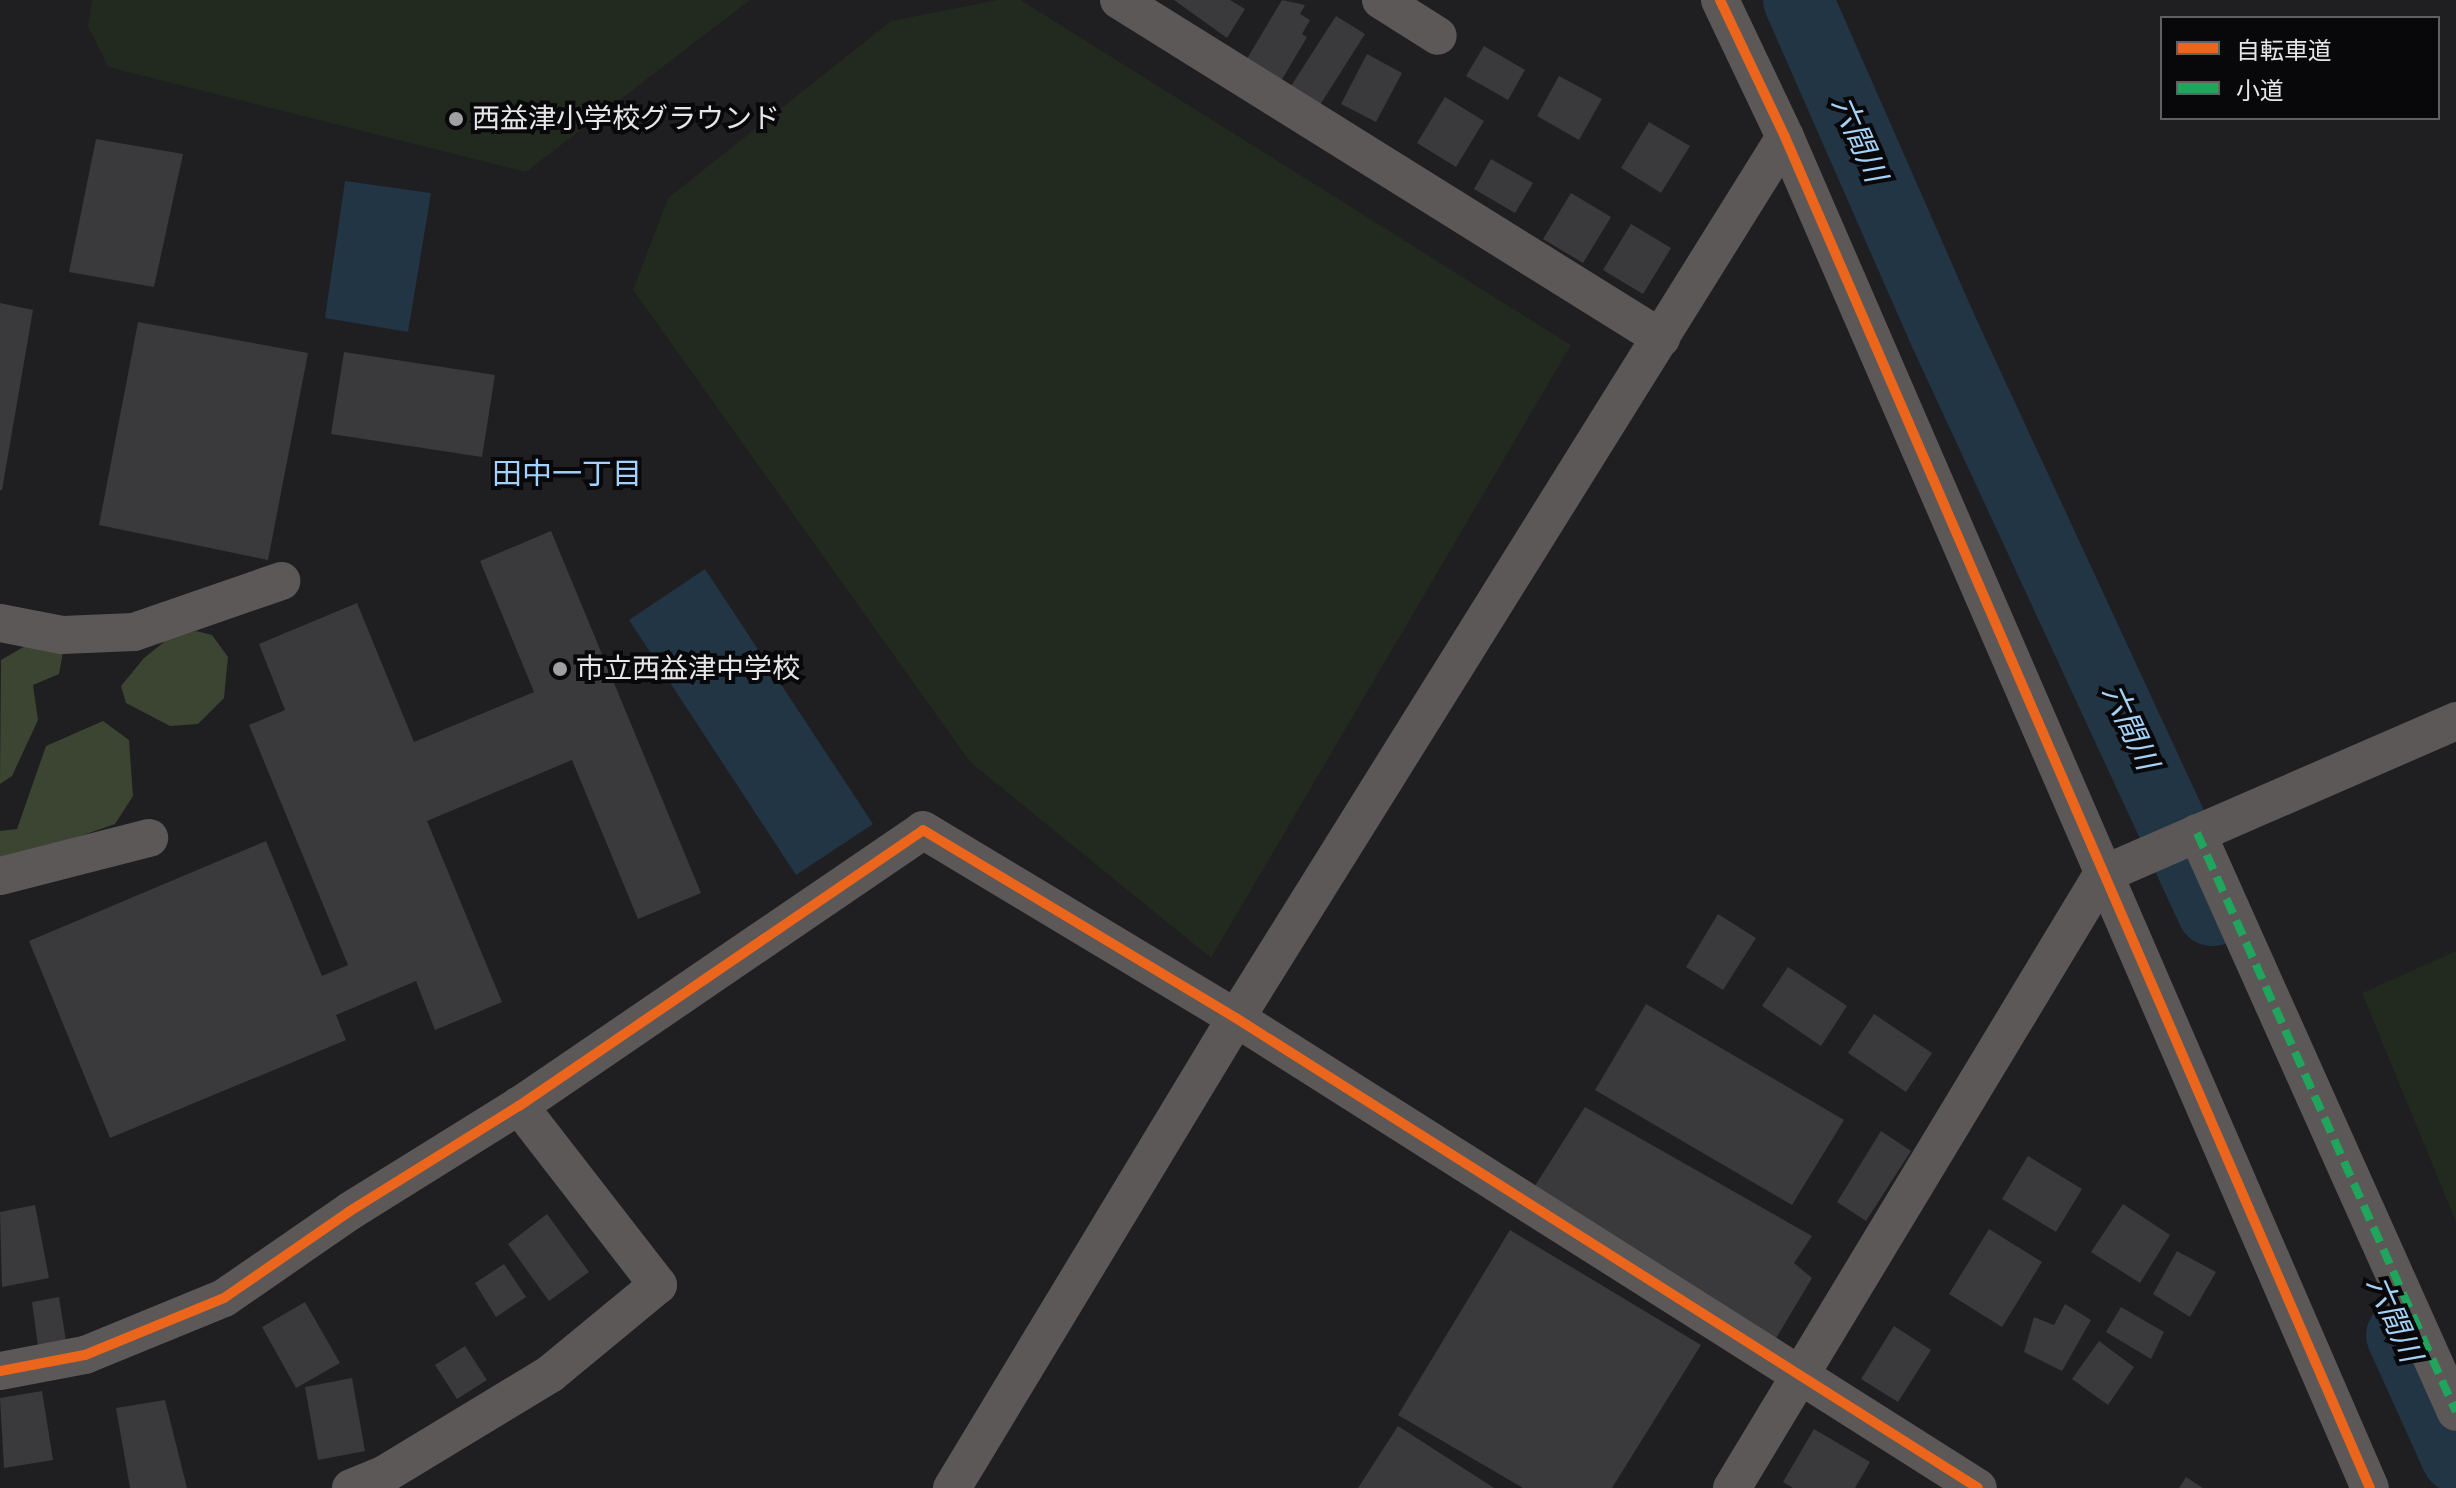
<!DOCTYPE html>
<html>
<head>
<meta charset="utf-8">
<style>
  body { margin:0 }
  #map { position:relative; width:2456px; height:1488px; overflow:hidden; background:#1f1e21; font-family:"Zilla Slab","Noto Sans JP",serif }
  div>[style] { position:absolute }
  .green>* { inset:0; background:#22291e }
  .forest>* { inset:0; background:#3b4532 }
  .water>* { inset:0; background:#223544 }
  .river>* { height:70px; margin:-35px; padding:0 35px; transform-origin:35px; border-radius:35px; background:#223544 }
  .building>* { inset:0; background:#3a3a3c }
  .minor>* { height:38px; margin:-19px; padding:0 19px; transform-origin:19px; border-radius:19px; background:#5b5857 }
  .quiet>* { height:8px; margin-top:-4px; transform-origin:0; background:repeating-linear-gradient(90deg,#20a55d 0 16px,transparent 0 24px) }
  .cycleway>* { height:10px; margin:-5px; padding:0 5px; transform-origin:5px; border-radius:5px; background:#eb651d }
  .dots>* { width:22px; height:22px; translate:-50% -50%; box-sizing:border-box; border:4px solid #08080a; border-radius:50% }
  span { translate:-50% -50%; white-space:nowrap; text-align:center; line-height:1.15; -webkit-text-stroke:8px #08080a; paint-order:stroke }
  .poi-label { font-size:28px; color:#e6e5e8 }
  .left { translate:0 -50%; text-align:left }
  .water-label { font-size:30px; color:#a4d1f6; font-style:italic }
  .neighbourhood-label { font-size:30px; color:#a3d1fe }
  .legend { position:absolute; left:2160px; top:16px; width:280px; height:104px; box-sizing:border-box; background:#08080a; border:2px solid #616063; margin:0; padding:10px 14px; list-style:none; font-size:24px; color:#e6e5e8 }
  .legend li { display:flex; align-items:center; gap:16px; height:40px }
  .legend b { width:40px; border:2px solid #616063 }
</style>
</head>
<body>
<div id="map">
  <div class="green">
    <div style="clip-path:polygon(92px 0,750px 0,526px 172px,108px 67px,88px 26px)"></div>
    <div style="clip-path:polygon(997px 0,1021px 0,1571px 345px,1211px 958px,970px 762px,633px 290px,668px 198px,891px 21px)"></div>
    <div style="clip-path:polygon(2456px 951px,2456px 1222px,2362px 993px)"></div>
  </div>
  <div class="forest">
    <div style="clip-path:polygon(196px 631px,212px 635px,228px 657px,224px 698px,198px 724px,170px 726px,126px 703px,121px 686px,144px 658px,169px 638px)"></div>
    <div style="clip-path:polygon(27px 645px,63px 652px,59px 674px,33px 685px,38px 720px,12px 776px,0 784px,1px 660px)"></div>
    <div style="clip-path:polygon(103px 721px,129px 740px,133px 796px,115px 824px,0 864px,0 831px,17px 829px,46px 746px)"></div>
  </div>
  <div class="water">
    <div style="clip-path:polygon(345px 181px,431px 193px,408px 332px,325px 318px)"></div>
    <div style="clip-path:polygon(705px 569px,873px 824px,796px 875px,629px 620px)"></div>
  </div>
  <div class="river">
    <div style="left:1798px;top:0;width:356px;rotate:66.3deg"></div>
    <div style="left:1941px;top:326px;width:645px;rotate:65.14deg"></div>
    <div style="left:2401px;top:1335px;width:134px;rotate:65.7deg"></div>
  </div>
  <div class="building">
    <div style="clip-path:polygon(1174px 0,1230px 0,1245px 9px,1227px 38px)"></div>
    <div style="clip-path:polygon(1282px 0,1305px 5px,1300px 14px,1310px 20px,1302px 34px,1307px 37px,1277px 88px,1242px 67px)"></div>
    <div style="clip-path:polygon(1336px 16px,1365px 34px,1320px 105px,1291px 86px)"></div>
    <div style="clip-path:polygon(1484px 46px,1525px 70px,1508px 100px,1466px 76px)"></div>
    <div style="clip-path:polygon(1367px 54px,1402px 73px,1376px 122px,1341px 104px)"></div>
    <div style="clip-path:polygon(1559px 76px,1602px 99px,1579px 140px,1537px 116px)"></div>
    <div style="clip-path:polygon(1445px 97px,1484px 121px,1456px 167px,1417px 143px)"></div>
    <div style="clip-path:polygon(1649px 122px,1690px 146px,1661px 193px,1621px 168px)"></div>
    <div style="clip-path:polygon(96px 139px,183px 154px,154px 287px,69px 272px)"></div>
    <div style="clip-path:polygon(1491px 159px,1533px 183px,1515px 213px,1474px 189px)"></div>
    <div style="clip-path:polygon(1571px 193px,1611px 217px,1583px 263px,1543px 239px)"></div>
    <div style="clip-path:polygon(1631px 224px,1671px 248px,1643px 294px,1603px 270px)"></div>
    <div style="clip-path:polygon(0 303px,33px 310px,2px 490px,0 490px)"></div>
    <div style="clip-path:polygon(138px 322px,308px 353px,268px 560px,99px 525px)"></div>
    <div style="clip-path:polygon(344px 352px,495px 375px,482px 457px,331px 434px)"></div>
    <div style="clip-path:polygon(551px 531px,701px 893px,638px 919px,572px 760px,427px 821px,502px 1002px,435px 1030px,416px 981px,336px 1015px,346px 1040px,110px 1138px,29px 941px,266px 841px,322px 976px,348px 965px,249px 725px,285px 710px,259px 644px,357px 603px,414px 742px,534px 692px,480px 561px)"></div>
    <div style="clip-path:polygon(1718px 914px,1756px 938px,1723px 990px,1686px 967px)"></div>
    <div style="clip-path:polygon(1788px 967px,1847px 1006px,1821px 1046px,1762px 1006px)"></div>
    <div style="clip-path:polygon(1646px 1004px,1844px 1120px,1792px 1205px,1595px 1090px)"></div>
    <div style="clip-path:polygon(1874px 1014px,1932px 1053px,1906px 1092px,1848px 1053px)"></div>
    <div style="clip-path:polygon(1585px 1107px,1812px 1236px,1794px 1263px,1812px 1278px,1775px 1340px,1531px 1192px)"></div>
    <div style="clip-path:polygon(1881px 1131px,1911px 1151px,1866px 1221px,1837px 1202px)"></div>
    <div style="clip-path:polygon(2028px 1156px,2082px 1189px,2056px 1232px,2002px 1199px)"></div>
    <div style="clip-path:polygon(2123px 1204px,2170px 1235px,2140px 1283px,2091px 1252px)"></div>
    <div style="clip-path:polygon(35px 1205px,49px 1278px,2px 1287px,0 1212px)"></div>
    <div style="clip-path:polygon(547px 1214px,589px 1272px,549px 1301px,508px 1244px)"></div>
    <div style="clip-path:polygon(1989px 1229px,2042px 1262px,2002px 1327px,1949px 1294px)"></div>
    <div style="clip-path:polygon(1510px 1230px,1701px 1345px,1612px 1488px,1523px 1488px,1398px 1415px)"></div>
    <div style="clip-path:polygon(2177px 1251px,2216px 1272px,2190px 1317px,2153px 1294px)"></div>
    <div style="clip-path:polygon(504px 1264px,526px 1297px,496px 1317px,475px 1283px)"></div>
    <div style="clip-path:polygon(59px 1297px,66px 1341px,38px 1346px,32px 1302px)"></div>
    <div style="clip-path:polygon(305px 1302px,340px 1363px,296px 1388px,262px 1327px)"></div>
    <div style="clip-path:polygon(2065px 1304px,2091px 1320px,2062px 1371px,2024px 1352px,2034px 1317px,2054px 1325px)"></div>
    <div style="clip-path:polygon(2121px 1307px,2164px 1332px,2151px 1359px,2106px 1332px)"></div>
    <div style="clip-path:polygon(1894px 1326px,1931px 1350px,1898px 1402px,1861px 1379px)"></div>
    <div style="clip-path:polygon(2099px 1341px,2134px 1367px,2108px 1405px,2072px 1379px)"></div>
    <div style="clip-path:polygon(465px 1346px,487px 1380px,457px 1399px,435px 1365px)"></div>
    <div style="clip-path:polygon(352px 1378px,365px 1451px,318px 1460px,305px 1387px)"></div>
    <div style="clip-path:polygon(42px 1391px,53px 1460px,4px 1468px,0 1398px)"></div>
    <div style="clip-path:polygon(165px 1400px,187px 1488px,130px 1488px,116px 1408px)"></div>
    <div style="clip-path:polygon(1398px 1426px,1494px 1488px,1358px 1488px)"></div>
    <div style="clip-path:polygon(1814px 1429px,1870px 1462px,1855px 1488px,1793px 1488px,1783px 1482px)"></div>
    <div style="clip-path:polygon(2186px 1477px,2203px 1488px,2179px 1488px)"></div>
  </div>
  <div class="minor">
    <div style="left:1119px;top:0;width:639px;rotate:31.95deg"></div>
    <div style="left:1381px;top:0;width:67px;rotate:32.3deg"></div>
    <div style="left:1720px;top:0;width:152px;rotate:64.6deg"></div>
    <div style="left:1785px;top:137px;width:1472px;rotate:66.59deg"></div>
    <div style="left:0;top:623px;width:63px;rotate:11deg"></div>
    <div style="left:62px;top:635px;width:72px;rotate:-2.4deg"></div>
    <div style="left:134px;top:632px;width:156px;rotate:-19.1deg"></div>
    <div style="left:2197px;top:833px;width:634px;rotate:65.9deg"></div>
    <div style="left:0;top:876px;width:154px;rotate:-14.3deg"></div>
    <div style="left:0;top:1371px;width:86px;rotate:-10.7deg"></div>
    <div style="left:85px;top:1355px;width:150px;rotate:-22.3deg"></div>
    <div style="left:224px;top:1298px;width:153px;rotate:-34.6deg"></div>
    <div style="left:350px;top:1211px;width:199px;rotate:-31.9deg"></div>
    <div style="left:519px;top:1106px;width:489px;rotate:-34.3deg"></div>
    <div style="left:923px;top:830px;width:365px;rotate:31deg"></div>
    <div style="left:1236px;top:1018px;width:878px;rotate:32.35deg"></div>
    <div style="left:351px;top:1488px;width:37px;rotate:-22deg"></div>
    <div style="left:385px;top:1474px;width:193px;rotate:-31.2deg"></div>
    <div style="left:550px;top:1374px;width:140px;rotate:-39.5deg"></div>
    <div style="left:658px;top:1285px;width:227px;rotate:-127.8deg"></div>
    <div style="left:952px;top:1488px;width:549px;rotate:-58.86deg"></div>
    <div style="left:1236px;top:1018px;width:1038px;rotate:-58.07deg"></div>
    <div style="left:1732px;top:1488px;width:716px;rotate:-58.89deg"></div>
    <div style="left:2102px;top:875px;width:386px;rotate:-23.5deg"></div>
  </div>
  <div class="quiet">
    <div style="left:2197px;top:833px;width:634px;rotate:65.9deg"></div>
  </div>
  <div class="cycleway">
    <div style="left:1720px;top:0;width:152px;rotate:64.6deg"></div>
    <div style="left:1785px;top:137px;width:1472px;rotate:66.59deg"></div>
    <div style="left:0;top:1371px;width:86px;rotate:-10.7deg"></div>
    <div style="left:85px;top:1355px;width:150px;rotate:-22.3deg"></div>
    <div style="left:224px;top:1298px;width:153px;rotate:-34.6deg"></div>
    <div style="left:350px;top:1211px;width:199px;rotate:-31.9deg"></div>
    <div style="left:519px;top:1106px;width:489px;rotate:-34.3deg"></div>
    <div style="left:923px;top:830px;width:365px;rotate:31deg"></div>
    <div style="left:1236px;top:1018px;width:878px;rotate:32.35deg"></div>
  </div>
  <div class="dots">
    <div style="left:456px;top:119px;background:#a09fa2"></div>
    <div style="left:560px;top:669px;background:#a09fa2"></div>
  </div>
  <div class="poi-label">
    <span class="left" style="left:472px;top:119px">西益津小学校グラウンド</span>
    <span class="left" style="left:576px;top:669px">市立西益津中学校</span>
  </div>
  <div class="water-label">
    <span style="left:1859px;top:139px;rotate:66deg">六間川</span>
    <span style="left:2130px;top:727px;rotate:65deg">六間川</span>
    <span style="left:2394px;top:1319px;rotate:66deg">六間川</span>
  </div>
  <div class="neighbourhood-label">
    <span style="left:567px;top:474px">田中一丁目</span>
  </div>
  <ul class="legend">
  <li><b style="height:10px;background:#eb651d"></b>自転車道</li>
  <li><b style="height:10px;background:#20a55d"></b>小道</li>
  </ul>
</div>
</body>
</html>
